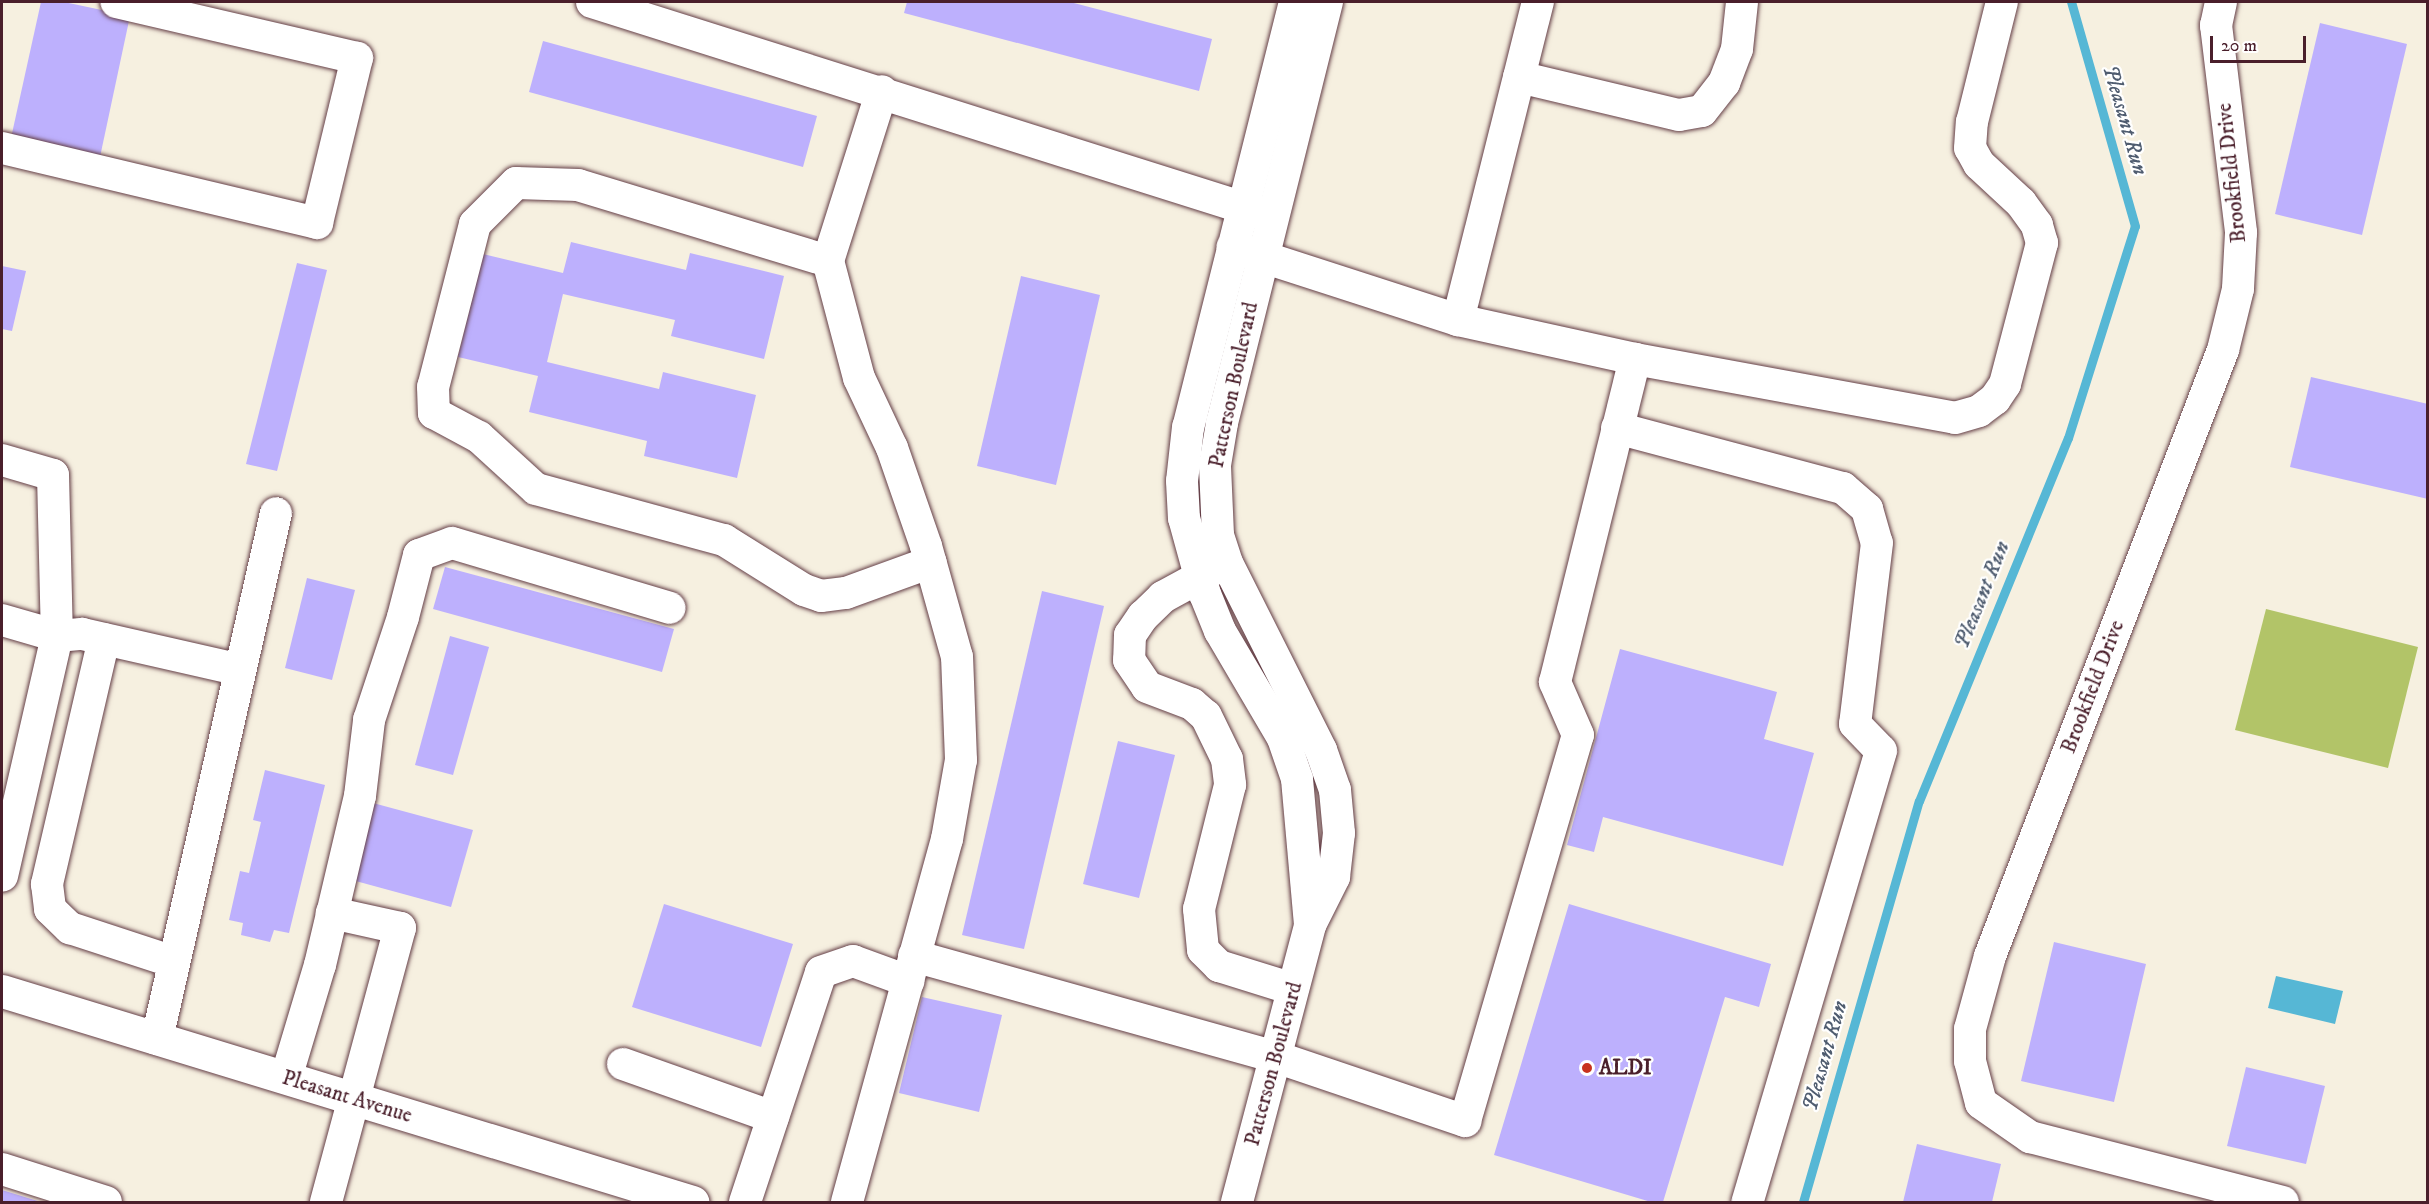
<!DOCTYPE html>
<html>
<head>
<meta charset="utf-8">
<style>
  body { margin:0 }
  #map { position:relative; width:2429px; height:1204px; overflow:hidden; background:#f6f0e0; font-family:"IM FELL DW Pica",serif }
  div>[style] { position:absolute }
  .green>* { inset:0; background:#b2c468 }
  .water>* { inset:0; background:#56b7d5 }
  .stream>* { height:9px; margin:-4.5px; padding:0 4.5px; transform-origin:4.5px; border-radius:4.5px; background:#56b7d5 }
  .building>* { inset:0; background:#bdb0fd }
  .roads { filter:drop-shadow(0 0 2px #643e46) drop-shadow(0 0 2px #643e46) }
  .minor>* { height:32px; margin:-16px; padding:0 16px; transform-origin:16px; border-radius:16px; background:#fff }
  .major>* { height:33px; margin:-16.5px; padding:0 16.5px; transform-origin:16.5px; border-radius:16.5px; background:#fff }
  .dots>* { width:16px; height:16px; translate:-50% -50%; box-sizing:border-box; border:3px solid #fff; border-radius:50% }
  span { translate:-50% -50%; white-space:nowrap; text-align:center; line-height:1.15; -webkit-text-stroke:4.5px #fff; paint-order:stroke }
  .street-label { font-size:21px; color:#4a1f2b }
  .poi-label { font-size:21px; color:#4a1f2b; font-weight:700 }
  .left { translate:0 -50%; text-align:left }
  .water-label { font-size:22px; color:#4f5c6f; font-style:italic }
  .frame { position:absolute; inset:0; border:3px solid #4a1f2b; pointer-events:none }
  .scale { position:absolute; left:2210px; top:36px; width:96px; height:27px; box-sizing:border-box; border:3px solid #4a1f2b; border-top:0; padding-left:8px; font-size:18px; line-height:21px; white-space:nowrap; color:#4a1f2b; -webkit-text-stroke:4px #fff; paint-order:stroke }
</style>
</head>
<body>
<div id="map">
  <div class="green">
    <div style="clip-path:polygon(2266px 609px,2418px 647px,2388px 768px,2235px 730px)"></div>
  </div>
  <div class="water">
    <div style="clip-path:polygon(2276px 976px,2343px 991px,2335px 1024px,2268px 1008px)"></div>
  </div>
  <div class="stream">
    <div style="left:1803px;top:1202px;width:417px;rotate:-73.9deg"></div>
    <div style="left:1919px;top:801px;width:392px;rotate:-67.7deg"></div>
    <div style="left:2068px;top:438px;width:222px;rotate:-72.5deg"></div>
    <div style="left:2135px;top:226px;width:233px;rotate:-105.9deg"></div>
  </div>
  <div class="building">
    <div style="clip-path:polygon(41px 2px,64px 2px,130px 16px,100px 157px,11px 138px)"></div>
    <div style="clip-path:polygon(907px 2px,1070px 2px,1212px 39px,1199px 91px,904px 13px)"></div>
    <div style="clip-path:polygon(2320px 23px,2407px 44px,2362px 235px,2275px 214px)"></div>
    <div style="clip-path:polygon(543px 41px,817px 116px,803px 167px,529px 92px)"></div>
    <div style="clip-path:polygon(571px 242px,686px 270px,690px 253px,784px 276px,764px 359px,671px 336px,675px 320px,563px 294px,547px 362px,659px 389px,663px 372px,756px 395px,737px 478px,644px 456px,647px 441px,529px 412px,538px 376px,458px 357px,483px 254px,563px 273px)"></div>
    <div style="clip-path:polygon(297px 263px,327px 270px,277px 471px,246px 464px)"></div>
    <div style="clip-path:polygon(2px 266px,26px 271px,12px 331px,2px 329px)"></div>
    <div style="clip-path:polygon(1021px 276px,1100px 295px,1056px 485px,977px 466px)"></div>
    <div style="clip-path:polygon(2311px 377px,2428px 404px,2428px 499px,2290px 467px)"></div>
    <div style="clip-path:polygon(445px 567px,674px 629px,662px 672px,433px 609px)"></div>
    <div style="clip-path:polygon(307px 578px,355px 590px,332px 680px,285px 668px)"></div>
    <div style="clip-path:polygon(1042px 591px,1104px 606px,1024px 949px,962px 935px)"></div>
    <div style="clip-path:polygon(450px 636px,489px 647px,453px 775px,415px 765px)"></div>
    <div style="clip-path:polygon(1620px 649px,1777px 692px,1764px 739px,1814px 753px,1783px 866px,1603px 817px,1594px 852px,1567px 845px)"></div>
    <div style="clip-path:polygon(1118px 741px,1175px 755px,1139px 898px,1083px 884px)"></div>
    <div style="clip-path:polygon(265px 770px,325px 785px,289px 933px,274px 930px,270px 942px,241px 935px,243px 923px,229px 920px,240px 871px,249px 873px,261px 822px,253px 820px)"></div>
    <div style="clip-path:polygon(373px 803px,473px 830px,451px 907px,352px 880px)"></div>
    <div style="clip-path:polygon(664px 904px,793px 944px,761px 1047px,632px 1007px)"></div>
    <div style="clip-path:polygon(1569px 904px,1771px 964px,1759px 1007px,1725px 997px,1663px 1202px,1651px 1202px,1494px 1155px)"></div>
    <div style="clip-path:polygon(2054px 942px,2146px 964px,2114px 1102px,2021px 1081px)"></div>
    <div style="clip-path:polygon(922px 997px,1002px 1015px,979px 1112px,899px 1093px)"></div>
    <div style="clip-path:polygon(2246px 1067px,2325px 1086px,2306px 1164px,2227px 1146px)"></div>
    <div style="clip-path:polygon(1917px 1144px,2001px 1164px,1992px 1202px,1903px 1202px)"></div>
    <div style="clip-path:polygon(2px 1190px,41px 1202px,2px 1202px)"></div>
  </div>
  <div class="roads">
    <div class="minor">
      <div style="left:592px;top:2px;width:704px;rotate:17.53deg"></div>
      <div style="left:1295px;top:2px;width:438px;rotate:104.1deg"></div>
      <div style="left:1188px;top:427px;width:54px;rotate:96.3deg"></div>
      <div style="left:1182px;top:481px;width:37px;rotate:87deg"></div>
      <div style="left:1184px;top:518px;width:79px;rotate:74.6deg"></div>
      <div style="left:1205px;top:594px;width:40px;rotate:68deg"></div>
      <div style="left:1220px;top:631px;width:124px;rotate:59.5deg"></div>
      <div style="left:1283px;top:738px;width:43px;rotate:71.1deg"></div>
      <div style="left:1297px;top:779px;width:146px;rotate:84.9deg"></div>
      <div style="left:2221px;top:2px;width:24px;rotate:102deg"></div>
      <div style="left:2216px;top:25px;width:209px;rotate:83.1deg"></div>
      <div style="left:2241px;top:233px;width:56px;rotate:93.1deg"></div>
      <div style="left:2238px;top:289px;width:63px;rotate:103.8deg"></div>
      <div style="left:2223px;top:350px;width:649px;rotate:111.03deg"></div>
      <div style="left:1990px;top:956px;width:76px;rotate:105.3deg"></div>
      <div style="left:1970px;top:1029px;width:32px;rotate:90deg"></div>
      <div style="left:1970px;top:1061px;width:43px;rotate:75.3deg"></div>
      <div style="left:1981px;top:1103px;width:60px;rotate:34.8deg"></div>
      <div style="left:2030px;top:1137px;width:261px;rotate:14.4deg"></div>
      <div style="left:1519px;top:77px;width:164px;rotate:13.4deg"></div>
      <div style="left:1679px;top:115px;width:23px;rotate:-10deg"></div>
      <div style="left:1702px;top:111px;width:36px;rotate:-52deg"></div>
      <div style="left:1724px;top:83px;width:36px;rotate:-69deg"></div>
      <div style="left:1737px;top:49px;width:47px;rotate:-83.9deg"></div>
      <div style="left:2px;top:148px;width:324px;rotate:13.4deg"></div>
      <div style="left:317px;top:223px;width:170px;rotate:-76.4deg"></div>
      <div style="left:357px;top:58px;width:247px;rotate:-166.9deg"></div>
      <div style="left:828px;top:261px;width:261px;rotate:-163.1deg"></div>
      <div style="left:578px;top:185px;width:62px;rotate:-178.2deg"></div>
      <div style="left:516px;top:183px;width:58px;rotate:135deg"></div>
      <div style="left:475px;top:224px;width:168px;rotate:104.4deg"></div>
      <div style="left:433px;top:387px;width:26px;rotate:88deg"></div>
      <div style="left:434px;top:413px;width:51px;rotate:28.1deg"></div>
      <div style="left:479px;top:437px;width:77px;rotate:42.4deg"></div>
      <div style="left:536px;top:489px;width:195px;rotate:15.2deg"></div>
      <div style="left:724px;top:540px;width:94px;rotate:32deg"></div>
      <div style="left:804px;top:590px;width:18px;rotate:19deg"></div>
      <div style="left:821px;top:596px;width:25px;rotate:-7deg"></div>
      <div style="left:846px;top:593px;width:90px;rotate:-20deg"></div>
      <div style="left:1458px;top:320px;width:328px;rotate:-75.9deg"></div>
      <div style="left:1635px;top:359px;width:325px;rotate:10.4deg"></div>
      <div style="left:1955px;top:418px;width:25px;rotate:-16deg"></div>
      <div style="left:1979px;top:411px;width:20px;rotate:-37deg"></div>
      <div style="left:1995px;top:399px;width:18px;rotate:-56deg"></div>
      <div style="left:2005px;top:384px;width:146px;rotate:-75.3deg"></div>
      <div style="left:2042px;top:243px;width:19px;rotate:-106deg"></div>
      <div style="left:2037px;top:225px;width:27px;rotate:-126deg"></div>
      <div style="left:2021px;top:203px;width:57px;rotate:-137.1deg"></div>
      <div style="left:1979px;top:164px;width:18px;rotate:-119deg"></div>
      <div style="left:1970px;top:148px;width:26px;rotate:-86deg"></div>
      <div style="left:1972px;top:122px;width:124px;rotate:-76deg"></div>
      <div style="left:1617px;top:428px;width:234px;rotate:14.9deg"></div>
      <div style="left:1843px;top:488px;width:32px;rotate:41deg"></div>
      <div style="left:1867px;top:509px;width:35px;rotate:74deg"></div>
      <div style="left:1877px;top:543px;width:182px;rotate:96.9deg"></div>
      <div style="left:1855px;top:724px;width:37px;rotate:46deg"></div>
      <div style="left:1881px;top:751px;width:470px;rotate:106.5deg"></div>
      <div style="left:2px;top:460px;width:53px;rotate:16.4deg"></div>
      <div style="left:53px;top:475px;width:161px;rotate:88.6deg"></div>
      <div style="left:57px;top:636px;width:246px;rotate:102.9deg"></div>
      <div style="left:1218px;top:567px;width:63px;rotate:151.4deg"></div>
      <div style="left:1163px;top:597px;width:28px;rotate:136deg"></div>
      <div style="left:1143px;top:616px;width:23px;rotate:124deg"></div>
      <div style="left:1130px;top:635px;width:25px;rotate:92deg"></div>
      <div style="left:1129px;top:660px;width:32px;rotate:56deg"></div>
      <div style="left:1147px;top:687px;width:48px;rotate:20.7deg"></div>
      <div style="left:1192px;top:704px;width:18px;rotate:41deg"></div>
      <div style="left:1206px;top:716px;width:48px;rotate:64deg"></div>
      <div style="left:1227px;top:759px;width:26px;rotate:83deg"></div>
      <div style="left:1230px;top:785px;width:128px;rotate:104deg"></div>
      <div style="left:1199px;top:909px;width:41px;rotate:84.4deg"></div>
      <div style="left:1203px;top:950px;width:23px;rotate:45deg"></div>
      <div style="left:1219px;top:966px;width:77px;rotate:17.3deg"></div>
      <div style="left:2px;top:620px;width:57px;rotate:16.2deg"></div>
      <div style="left:57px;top:636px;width:25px;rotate:-5deg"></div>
      <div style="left:82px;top:634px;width:162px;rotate:12.8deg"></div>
      <div style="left:104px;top:639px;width:252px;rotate:103.1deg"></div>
      <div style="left:47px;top:884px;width:25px;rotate:83deg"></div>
      <div style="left:50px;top:909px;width:28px;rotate:44deg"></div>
      <div style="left:70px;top:928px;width:109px;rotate:18.1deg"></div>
      <div style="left:914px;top:956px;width:376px;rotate:15.6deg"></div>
      <div style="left:1276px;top:1057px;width:200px;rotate:18.7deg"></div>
      <div style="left:1465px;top:1121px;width:402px;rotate:-73.7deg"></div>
      <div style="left:1578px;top:735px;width:58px;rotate:-113.5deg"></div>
      <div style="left:1555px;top:682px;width:333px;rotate:-76.1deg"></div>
      <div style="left:1635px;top:359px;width:181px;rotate:-167.6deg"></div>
      <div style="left:1458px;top:320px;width:237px;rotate:-162.1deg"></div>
      <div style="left:157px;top:1039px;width:539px;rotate:-77.25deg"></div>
      <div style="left:623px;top:1064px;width:159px;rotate:19.5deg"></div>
      <div style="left:286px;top:1078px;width:118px;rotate:-73.3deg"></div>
      <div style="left:320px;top:965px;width:174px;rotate:-76.7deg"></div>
      <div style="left:360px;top:796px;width:77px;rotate:-83.2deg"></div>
      <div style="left:369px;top:720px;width:108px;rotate:-71.7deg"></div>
      <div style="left:403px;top:617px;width:64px;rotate:-75.5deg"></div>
      <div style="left:419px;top:555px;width:35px;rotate:-20deg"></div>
      <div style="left:452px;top:543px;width:227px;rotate:16.6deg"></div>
      <div style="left:2px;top:1169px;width:109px;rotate:17.6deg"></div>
      <div style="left:326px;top:1202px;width:284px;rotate:-74.9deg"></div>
      <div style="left:400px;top:928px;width:70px;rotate:-167.6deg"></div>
      <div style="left:745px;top:1202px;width:242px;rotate:-71.7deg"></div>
      <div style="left:821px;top:972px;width:34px;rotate:-19deg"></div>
      <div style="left:853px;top:961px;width:59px;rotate:20deg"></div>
      <div style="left:847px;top:1202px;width:377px;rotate:-74.6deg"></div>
      <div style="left:947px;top:839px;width:80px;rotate:-80deg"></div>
      <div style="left:961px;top:760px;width:103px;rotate:-92.2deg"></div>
      <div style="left:957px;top:657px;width:115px;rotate:-105.6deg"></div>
      <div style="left:926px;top:546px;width:104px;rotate:-109.1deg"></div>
      <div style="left:892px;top:448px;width:77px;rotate:-115.2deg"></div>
      <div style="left:859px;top:378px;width:121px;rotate:-104.8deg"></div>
      <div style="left:828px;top:261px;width:178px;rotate:-72.4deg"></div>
      <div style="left:1237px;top:1202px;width:286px;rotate:-75.2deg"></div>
      <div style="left:1310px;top:925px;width:54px;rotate:-63.4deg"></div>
      <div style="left:1334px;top:877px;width:44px;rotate:-83.5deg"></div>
      <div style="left:1339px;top:833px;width:43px;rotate:-95.3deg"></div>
      <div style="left:1335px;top:790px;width:42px;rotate:-109.3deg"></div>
      <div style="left:1321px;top:750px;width:209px;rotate:-116.7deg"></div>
      <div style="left:1227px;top:563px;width:29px;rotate:-108deg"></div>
      <div style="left:1218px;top:535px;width:70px;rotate:-92.5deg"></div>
      <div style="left:1215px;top:465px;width:43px;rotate:-80.5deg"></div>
      <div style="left:1222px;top:423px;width:434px;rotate:-76deg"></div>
    </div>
    <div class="major">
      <div style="left:2px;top:991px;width:722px;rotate:17deg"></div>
    </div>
  </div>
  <div class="dots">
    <div style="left:1587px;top:1068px;background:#c8321e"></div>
  </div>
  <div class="street-label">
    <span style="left:2232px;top:173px;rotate:-96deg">Brookfield Drive</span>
    <span style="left:1234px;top:385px;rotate:-78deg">Patterson Boulevard</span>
    <span style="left:2093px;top:687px;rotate:-69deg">Brookfield Drive</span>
    <span style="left:1274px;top:1064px;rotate:-75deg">Patterson Boulevard</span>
    <span style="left:347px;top:1097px;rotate:17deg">Pleasant Avenue</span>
  </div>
  <div class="poi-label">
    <span class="left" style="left:1599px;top:1068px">ALDI</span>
  </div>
  <div class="water-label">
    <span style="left:2125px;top:120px;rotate:74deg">Pleasant Run</span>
    <span style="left:1982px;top:595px;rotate:-68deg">Pleasant Run</span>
    <span style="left:1825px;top:1056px;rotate:-74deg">Pleasant Run</span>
  </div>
  <div class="frame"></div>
  <div class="scale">20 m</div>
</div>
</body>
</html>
